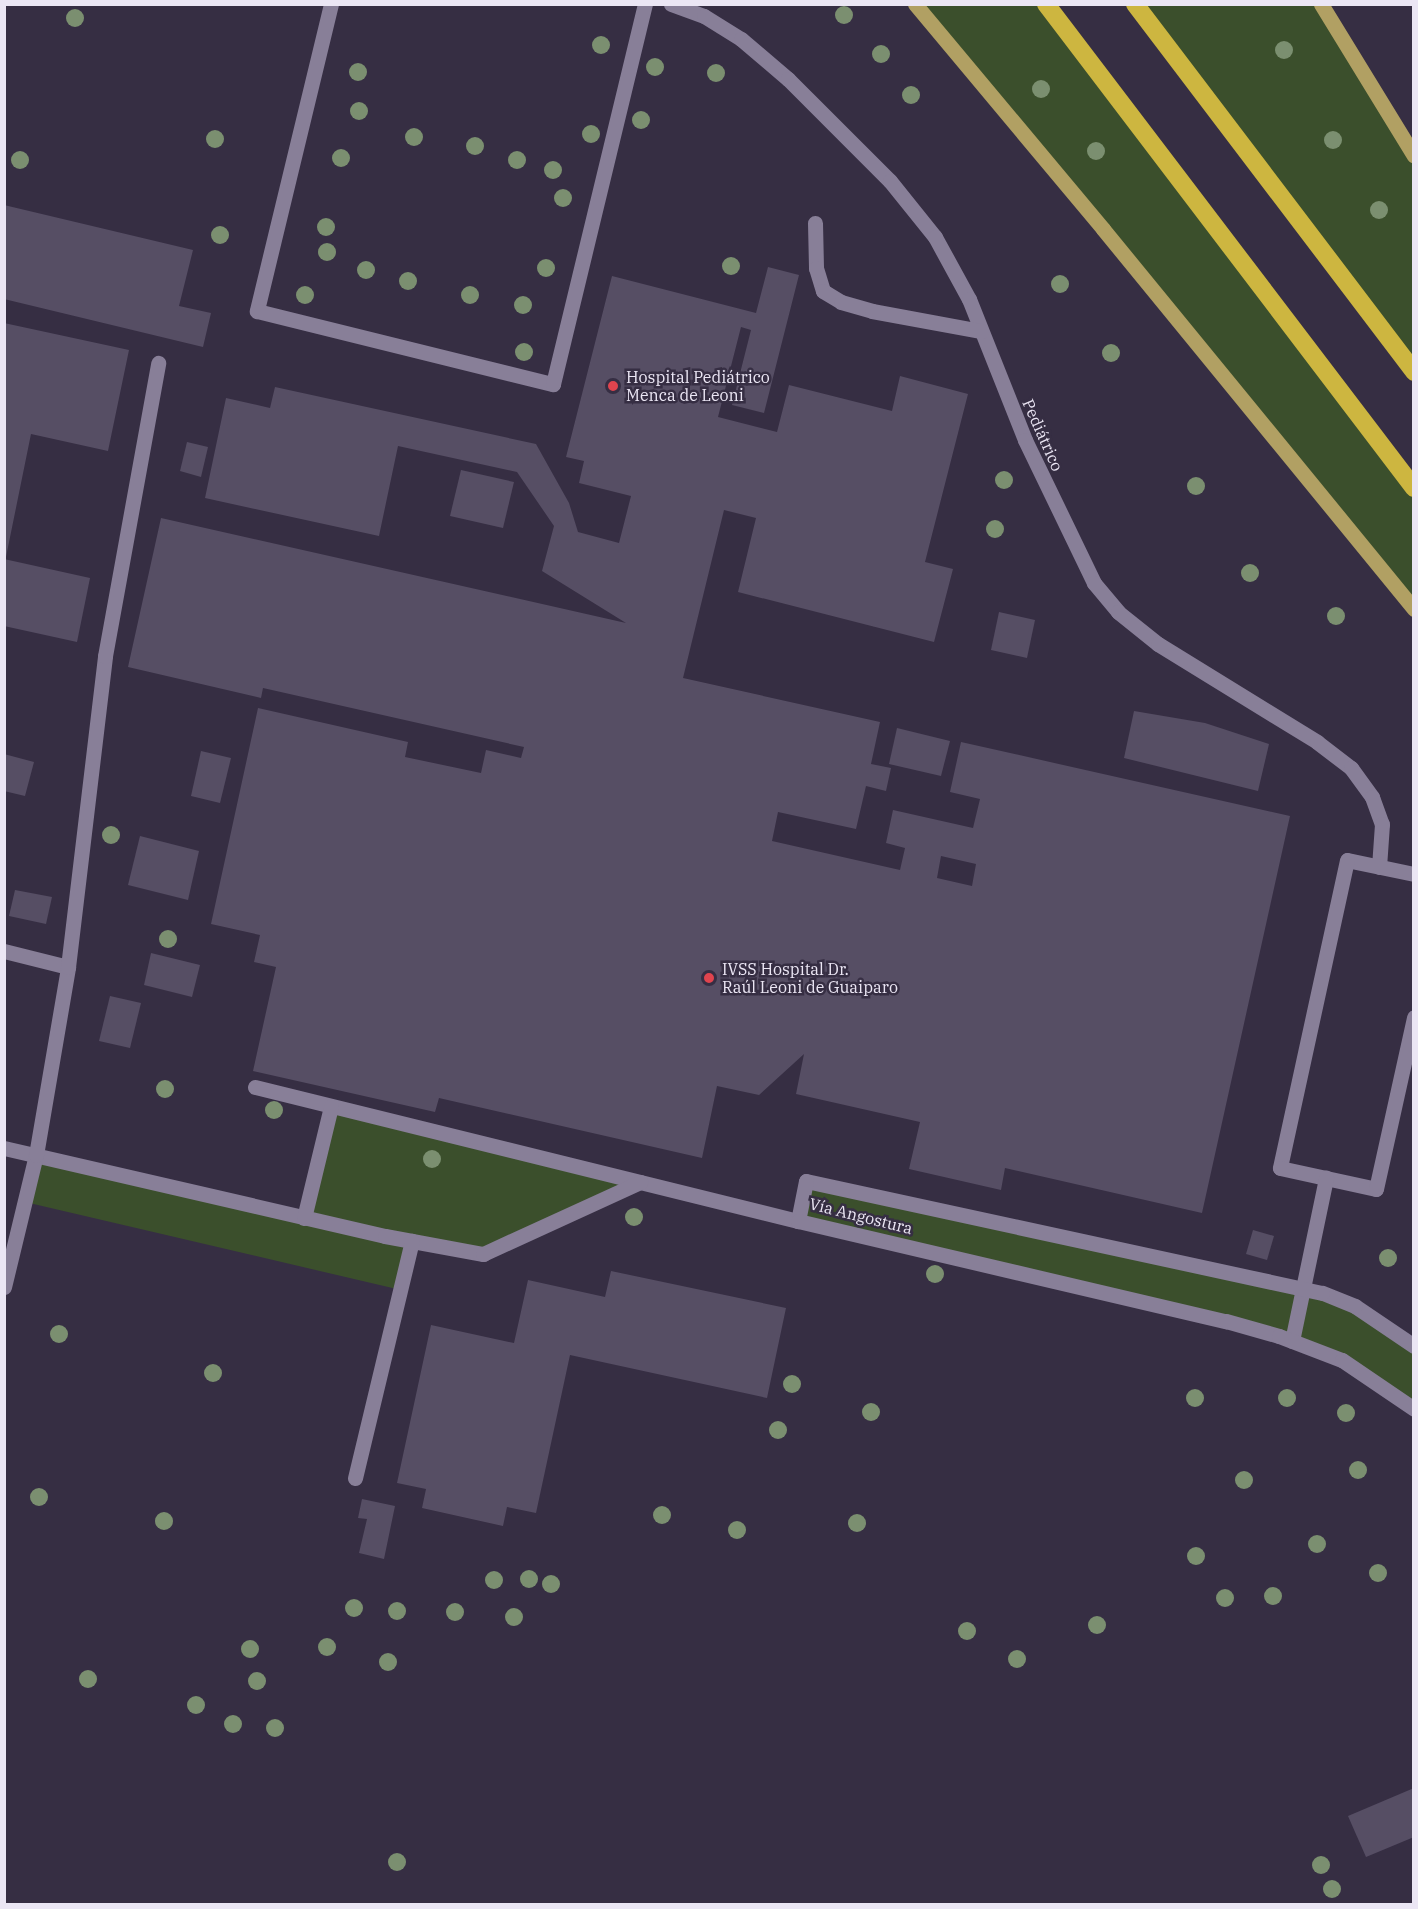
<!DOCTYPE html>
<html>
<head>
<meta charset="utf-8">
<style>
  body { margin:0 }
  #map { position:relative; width:1418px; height:1909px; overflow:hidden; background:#362e43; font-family:"IBM Plex Serif",serif }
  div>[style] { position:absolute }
  .green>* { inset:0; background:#3b4f2c }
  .building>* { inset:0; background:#564e64 }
  .service>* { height:15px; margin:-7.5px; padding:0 7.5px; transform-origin:7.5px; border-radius:7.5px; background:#887f98 }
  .minor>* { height:15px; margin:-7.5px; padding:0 7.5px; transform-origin:7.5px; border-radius:7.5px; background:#887f98 }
  .primary>* { height:15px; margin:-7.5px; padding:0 7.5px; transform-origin:7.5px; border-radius:7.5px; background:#b1a063 }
  .motorway>* { height:18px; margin:-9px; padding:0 9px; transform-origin:9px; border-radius:9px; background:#cdb640 }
  .trees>* { width:18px; height:18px; margin:-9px; border-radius:50%; background:#7b8f70 }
  .dots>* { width:16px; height:16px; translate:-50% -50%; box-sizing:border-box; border:3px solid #362e43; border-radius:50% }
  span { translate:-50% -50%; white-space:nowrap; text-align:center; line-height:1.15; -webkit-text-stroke:5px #362e43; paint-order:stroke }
  .poi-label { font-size:16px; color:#ebe6f4 }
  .left { translate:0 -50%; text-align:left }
  .street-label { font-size:16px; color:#ebe6f4 }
  .frame { position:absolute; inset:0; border:6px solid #ebe6f4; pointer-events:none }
</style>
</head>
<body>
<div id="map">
  <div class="green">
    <div style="clip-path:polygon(915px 5px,1046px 5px,1413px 488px,1413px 609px)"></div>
    <div style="clip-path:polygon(1135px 5px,1321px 5px,1413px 156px,1413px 372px)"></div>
    <div style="clip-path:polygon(331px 1106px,640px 1182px,483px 1254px,412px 1241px,401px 1290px,25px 1202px,36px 1155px,304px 1218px)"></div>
    <div style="clip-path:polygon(806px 1181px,1322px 1293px,1413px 1346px,1413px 1409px,1318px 1351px,798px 1221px)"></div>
  </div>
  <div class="building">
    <div style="clip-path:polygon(4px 205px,193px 250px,179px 306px,211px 313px,203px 347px,4px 299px)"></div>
    <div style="clip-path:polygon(evenodd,768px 267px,799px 275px,764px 413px,732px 405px,751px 330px,741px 327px,718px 417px,777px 432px,789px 385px,892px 411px,900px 376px,968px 394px,925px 562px,953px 569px,934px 642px,738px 592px,756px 518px,724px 510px,683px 678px,880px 722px,871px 764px,891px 768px,886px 791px,866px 786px,856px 829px,778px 812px,772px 841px,900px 870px,905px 848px,886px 843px,893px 810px,973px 828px,980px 799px,950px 792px,961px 742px,1290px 816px,1202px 1213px,1005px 1168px,1001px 1190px,909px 1169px,920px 1122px,796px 1094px,804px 1054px,759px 1095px,717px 1086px,702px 1158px,439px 1098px,435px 1112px,253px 1071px,276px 967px,254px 962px,260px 935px,211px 924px,258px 708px,408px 742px,405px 757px,481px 773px,486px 750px,521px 758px,524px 747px,263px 688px,261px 698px,128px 667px,161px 518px,626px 623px,542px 571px,554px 526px,517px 472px,398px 446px,379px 536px,205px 498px,226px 398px,270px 408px,275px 387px,536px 444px,569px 503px,578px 532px,619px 543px,631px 496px,579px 483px,584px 461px,566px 457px,612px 276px,756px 313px,768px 267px,941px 856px,976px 864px,972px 886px,937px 878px,941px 856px)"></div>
    <div style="clip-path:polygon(4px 323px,129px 350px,108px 451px,31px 434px,6px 557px)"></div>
    <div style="clip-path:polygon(187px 442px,208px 447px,201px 477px,180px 471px)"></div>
    <div style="clip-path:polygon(461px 470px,514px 482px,503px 528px,450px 516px)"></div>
    <div style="clip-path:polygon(4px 559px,90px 578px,77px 642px,4px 626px)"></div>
    <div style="clip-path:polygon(999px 612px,1035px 620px,1027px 658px,991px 650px)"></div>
    <div style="clip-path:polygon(1134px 711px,1205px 723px,1269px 744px,1258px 791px,1124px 758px)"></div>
    <div style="clip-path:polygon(897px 728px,950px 741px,941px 776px,889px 764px)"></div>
    <div style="clip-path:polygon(201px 751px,231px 758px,220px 803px,191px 796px)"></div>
    <div style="clip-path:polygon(4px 754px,34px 762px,25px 796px,4px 791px)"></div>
    <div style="clip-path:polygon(140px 836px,199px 851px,188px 900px,128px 885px)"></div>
    <div style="clip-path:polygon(15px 890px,52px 897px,46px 924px,9px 916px)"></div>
    <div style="clip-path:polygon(151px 953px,200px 965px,192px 997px,144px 985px)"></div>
    <div style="clip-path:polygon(110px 996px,141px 1003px,130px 1048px,99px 1041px)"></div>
    <div style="clip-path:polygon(1253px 1230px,1274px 1236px,1267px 1260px,1246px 1254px)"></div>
    <div style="clip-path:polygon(611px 1271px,786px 1308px,767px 1398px,570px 1355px,536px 1513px,507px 1507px,503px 1526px,422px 1508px,426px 1489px,397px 1483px,431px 1325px,514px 1343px,528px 1280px,605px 1297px)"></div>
    <div style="clip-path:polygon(362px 1499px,395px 1506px,384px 1559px,359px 1553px,367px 1519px,358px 1518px)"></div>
    <div style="clip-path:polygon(1414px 1788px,1414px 1837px,1366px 1857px,1348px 1816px)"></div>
  </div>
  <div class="service">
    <div style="left:331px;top:4px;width:316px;rotate:103.6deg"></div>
    <div style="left:257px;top:311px;width:305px;rotate:13.9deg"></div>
    <div style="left:553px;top:384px;width:391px;rotate:-76.4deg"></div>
    <div style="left:671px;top:4px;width:35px;rotate:20deg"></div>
    <div style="left:704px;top:16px;width:44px;rotate:31.9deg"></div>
    <div style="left:741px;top:39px;width:62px;rotate:40.4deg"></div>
    <div style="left:788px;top:79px;width:144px;rotate:45deg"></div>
    <div style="left:890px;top:181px;width:72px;rotate:51.2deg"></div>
    <div style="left:935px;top:237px;width:71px;rotate:61.3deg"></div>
    <div style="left:969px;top:299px;width:152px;rotate:68.3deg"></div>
    <div style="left:1025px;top:440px;width:159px;rotate:64.2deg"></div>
    <div style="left:1094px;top:583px;width:38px;rotate:50deg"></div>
    <div style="left:1118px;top:612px;width:51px;rotate:38.7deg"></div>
    <div style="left:1158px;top:644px;width:187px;rotate:31.6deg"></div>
    <div style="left:1317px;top:742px;width:43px;rotate:37.4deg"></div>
    <div style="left:1351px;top:768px;width:36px;rotate:54deg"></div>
    <div style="left:1372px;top:797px;width:29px;rotate:70deg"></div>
    <div style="left:1382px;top:824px;width:43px;rotate:94deg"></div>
    <div style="left:815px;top:223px;width:45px;rotate:88.7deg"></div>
    <div style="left:816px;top:268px;width:24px;rotate:73deg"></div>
    <div style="left:823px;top:291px;width:21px;rotate:31deg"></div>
    <div style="left:841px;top:302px;width:32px;rotate:16deg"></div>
    <div style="left:872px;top:311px;width:111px;rotate:10.4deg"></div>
    <div style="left:1414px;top:874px;width:68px;rotate:-168.2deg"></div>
    <div style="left:1347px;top:860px;width:315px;rotate:102.3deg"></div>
    <div style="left:1280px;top:1168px;width:98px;rotate:12.3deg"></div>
    <div style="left:1376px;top:1189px;width:176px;rotate:-77.5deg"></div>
    <div style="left:4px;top:951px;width:66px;rotate:14deg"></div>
    <div style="left:255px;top:1087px;width:559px;rotate:13.86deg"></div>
    <div style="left:4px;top:1148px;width:391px;rotate:13deg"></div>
    <div style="left:385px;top:1236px;width:100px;rotate:10.4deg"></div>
    <div style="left:483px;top:1254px;width:173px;rotate:-24.6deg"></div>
    <div style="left:304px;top:1218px;width:115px;rotate:-76.4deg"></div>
    <div style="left:4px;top:1287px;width:136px;rotate:-76.4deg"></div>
    <div style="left:36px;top:1155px;width:191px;rotate:-80.3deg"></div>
    <div style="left:68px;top:967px;width:313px;rotate:-83.2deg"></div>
    <div style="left:105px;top:656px;width:298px;rotate:-79.7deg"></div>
    <div style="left:1292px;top:1341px;width:167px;rotate:-78.2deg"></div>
    <div style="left:355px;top:1478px;width:244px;rotate:-76.5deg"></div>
  </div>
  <div class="minor">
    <div style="left:1414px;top:1346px;width:71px;rotate:-145.9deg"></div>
    <div style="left:1355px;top:1306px;width:35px;rotate:-158deg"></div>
    <div style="left:1322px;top:1293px;width:528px;rotate:-167.75deg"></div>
    <div style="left:806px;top:1181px;width:41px;rotate:101.3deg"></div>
    <div style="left:798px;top:1221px;width:440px;rotate:13.2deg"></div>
    <div style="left:1226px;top:1321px;width:55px;rotate:15.8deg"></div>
    <div style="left:1279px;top:1336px;width:67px;rotate:20.9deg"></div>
    <div style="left:1342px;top:1360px;width:87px;rotate:34.2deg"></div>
  </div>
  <div class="primary">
    <div style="left:915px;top:4px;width:293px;rotate:50.1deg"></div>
    <div style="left:1103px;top:229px;width:491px;rotate:50.7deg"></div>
    <div style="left:1321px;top:4px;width:178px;rotate:58.5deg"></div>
  </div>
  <div class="motorway">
    <div style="left:1046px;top:4px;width:608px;rotate:52.75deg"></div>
    <div style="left:1135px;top:4px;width:462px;rotate:52.8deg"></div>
  </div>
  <div class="trees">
    <div style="left:844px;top:15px"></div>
    <div style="left:75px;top:18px"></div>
    <div style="left:601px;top:45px"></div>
    <div style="left:1284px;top:50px"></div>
    <div style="left:881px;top:54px"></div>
    <div style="left:655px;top:67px"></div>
    <div style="left:358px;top:72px"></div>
    <div style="left:716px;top:73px"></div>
    <div style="left:1041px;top:89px"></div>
    <div style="left:911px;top:95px"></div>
    <div style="left:359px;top:111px"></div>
    <div style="left:641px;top:120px"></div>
    <div style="left:591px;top:134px"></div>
    <div style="left:414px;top:137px"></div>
    <div style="left:215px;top:139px"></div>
    <div style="left:1333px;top:140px"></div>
    <div style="left:475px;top:146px"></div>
    <div style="left:1096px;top:151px"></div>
    <div style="left:341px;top:158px"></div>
    <div style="left:20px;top:160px"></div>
    <div style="left:517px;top:160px"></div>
    <div style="left:553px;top:170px"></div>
    <div style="left:563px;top:198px"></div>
    <div style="left:1379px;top:210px"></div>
    <div style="left:326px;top:227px"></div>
    <div style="left:220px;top:235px"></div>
    <div style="left:327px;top:252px"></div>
    <div style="left:731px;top:266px"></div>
    <div style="left:546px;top:268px"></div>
    <div style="left:366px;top:270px"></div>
    <div style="left:408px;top:281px"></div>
    <div style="left:1060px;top:284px"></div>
    <div style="left:305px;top:295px"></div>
    <div style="left:470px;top:295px"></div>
    <div style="left:523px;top:305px"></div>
    <div style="left:524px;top:352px"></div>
    <div style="left:1111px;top:353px"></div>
    <div style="left:1004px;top:480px"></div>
    <div style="left:1196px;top:486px"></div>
    <div style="left:995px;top:529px"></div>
    <div style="left:1250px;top:573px"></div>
    <div style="left:1336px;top:616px"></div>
    <div style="left:111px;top:835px"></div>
    <div style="left:168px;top:939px"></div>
    <div style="left:165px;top:1089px"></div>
    <div style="left:274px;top:1110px"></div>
    <div style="left:432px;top:1159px"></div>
    <div style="left:634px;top:1217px"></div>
    <div style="left:1388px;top:1258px"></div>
    <div style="left:935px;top:1274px"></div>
    <div style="left:59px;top:1334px"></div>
    <div style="left:213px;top:1373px"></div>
    <div style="left:792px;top:1384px"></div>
    <div style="left:1195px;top:1398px"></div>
    <div style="left:1287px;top:1398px"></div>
    <div style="left:871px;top:1412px"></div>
    <div style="left:1346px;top:1413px"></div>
    <div style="left:778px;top:1430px"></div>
    <div style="left:1358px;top:1470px"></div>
    <div style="left:1244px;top:1480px"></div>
    <div style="left:39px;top:1497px"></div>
    <div style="left:662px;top:1515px"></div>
    <div style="left:164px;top:1521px"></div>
    <div style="left:857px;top:1523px"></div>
    <div style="left:737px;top:1530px"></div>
    <div style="left:1317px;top:1544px"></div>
    <div style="left:1196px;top:1556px"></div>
    <div style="left:1378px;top:1573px"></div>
    <div style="left:529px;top:1579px"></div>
    <div style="left:494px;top:1580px"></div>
    <div style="left:551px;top:1584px"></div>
    <div style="left:1273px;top:1596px"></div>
    <div style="left:1225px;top:1598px"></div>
    <div style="left:354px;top:1608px"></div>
    <div style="left:397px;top:1611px"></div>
    <div style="left:455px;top:1612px"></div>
    <div style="left:514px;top:1617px"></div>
    <div style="left:1097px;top:1625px"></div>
    <div style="left:967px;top:1631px"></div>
    <div style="left:327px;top:1647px"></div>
    <div style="left:250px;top:1649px"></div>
    <div style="left:1017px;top:1659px"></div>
    <div style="left:388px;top:1662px"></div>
    <div style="left:88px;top:1679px"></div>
    <div style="left:257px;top:1681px"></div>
    <div style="left:196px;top:1705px"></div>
    <div style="left:233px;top:1724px"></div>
    <div style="left:275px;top:1728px"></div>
    <div style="left:397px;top:1862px"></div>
    <div style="left:1321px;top:1865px"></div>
    <div style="left:1332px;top:1889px"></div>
  </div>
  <div class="dots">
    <div style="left:613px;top:386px;background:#e0444e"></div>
    <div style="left:709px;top:978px;background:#e0444e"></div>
  </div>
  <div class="poi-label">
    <span class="left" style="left:626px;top:386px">Hospital Pediátrico<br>Menca de Leoni</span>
    <span class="left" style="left:722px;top:978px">IVSS Hospital Dr.<br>Raúl Leoni de Guaiparo</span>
  </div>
  <div class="street-label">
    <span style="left:1043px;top:435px;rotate:66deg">Pediátrico</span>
    <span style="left:861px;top:1216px;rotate:14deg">Vía Angostura</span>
  </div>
  <div class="frame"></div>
</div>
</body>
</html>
